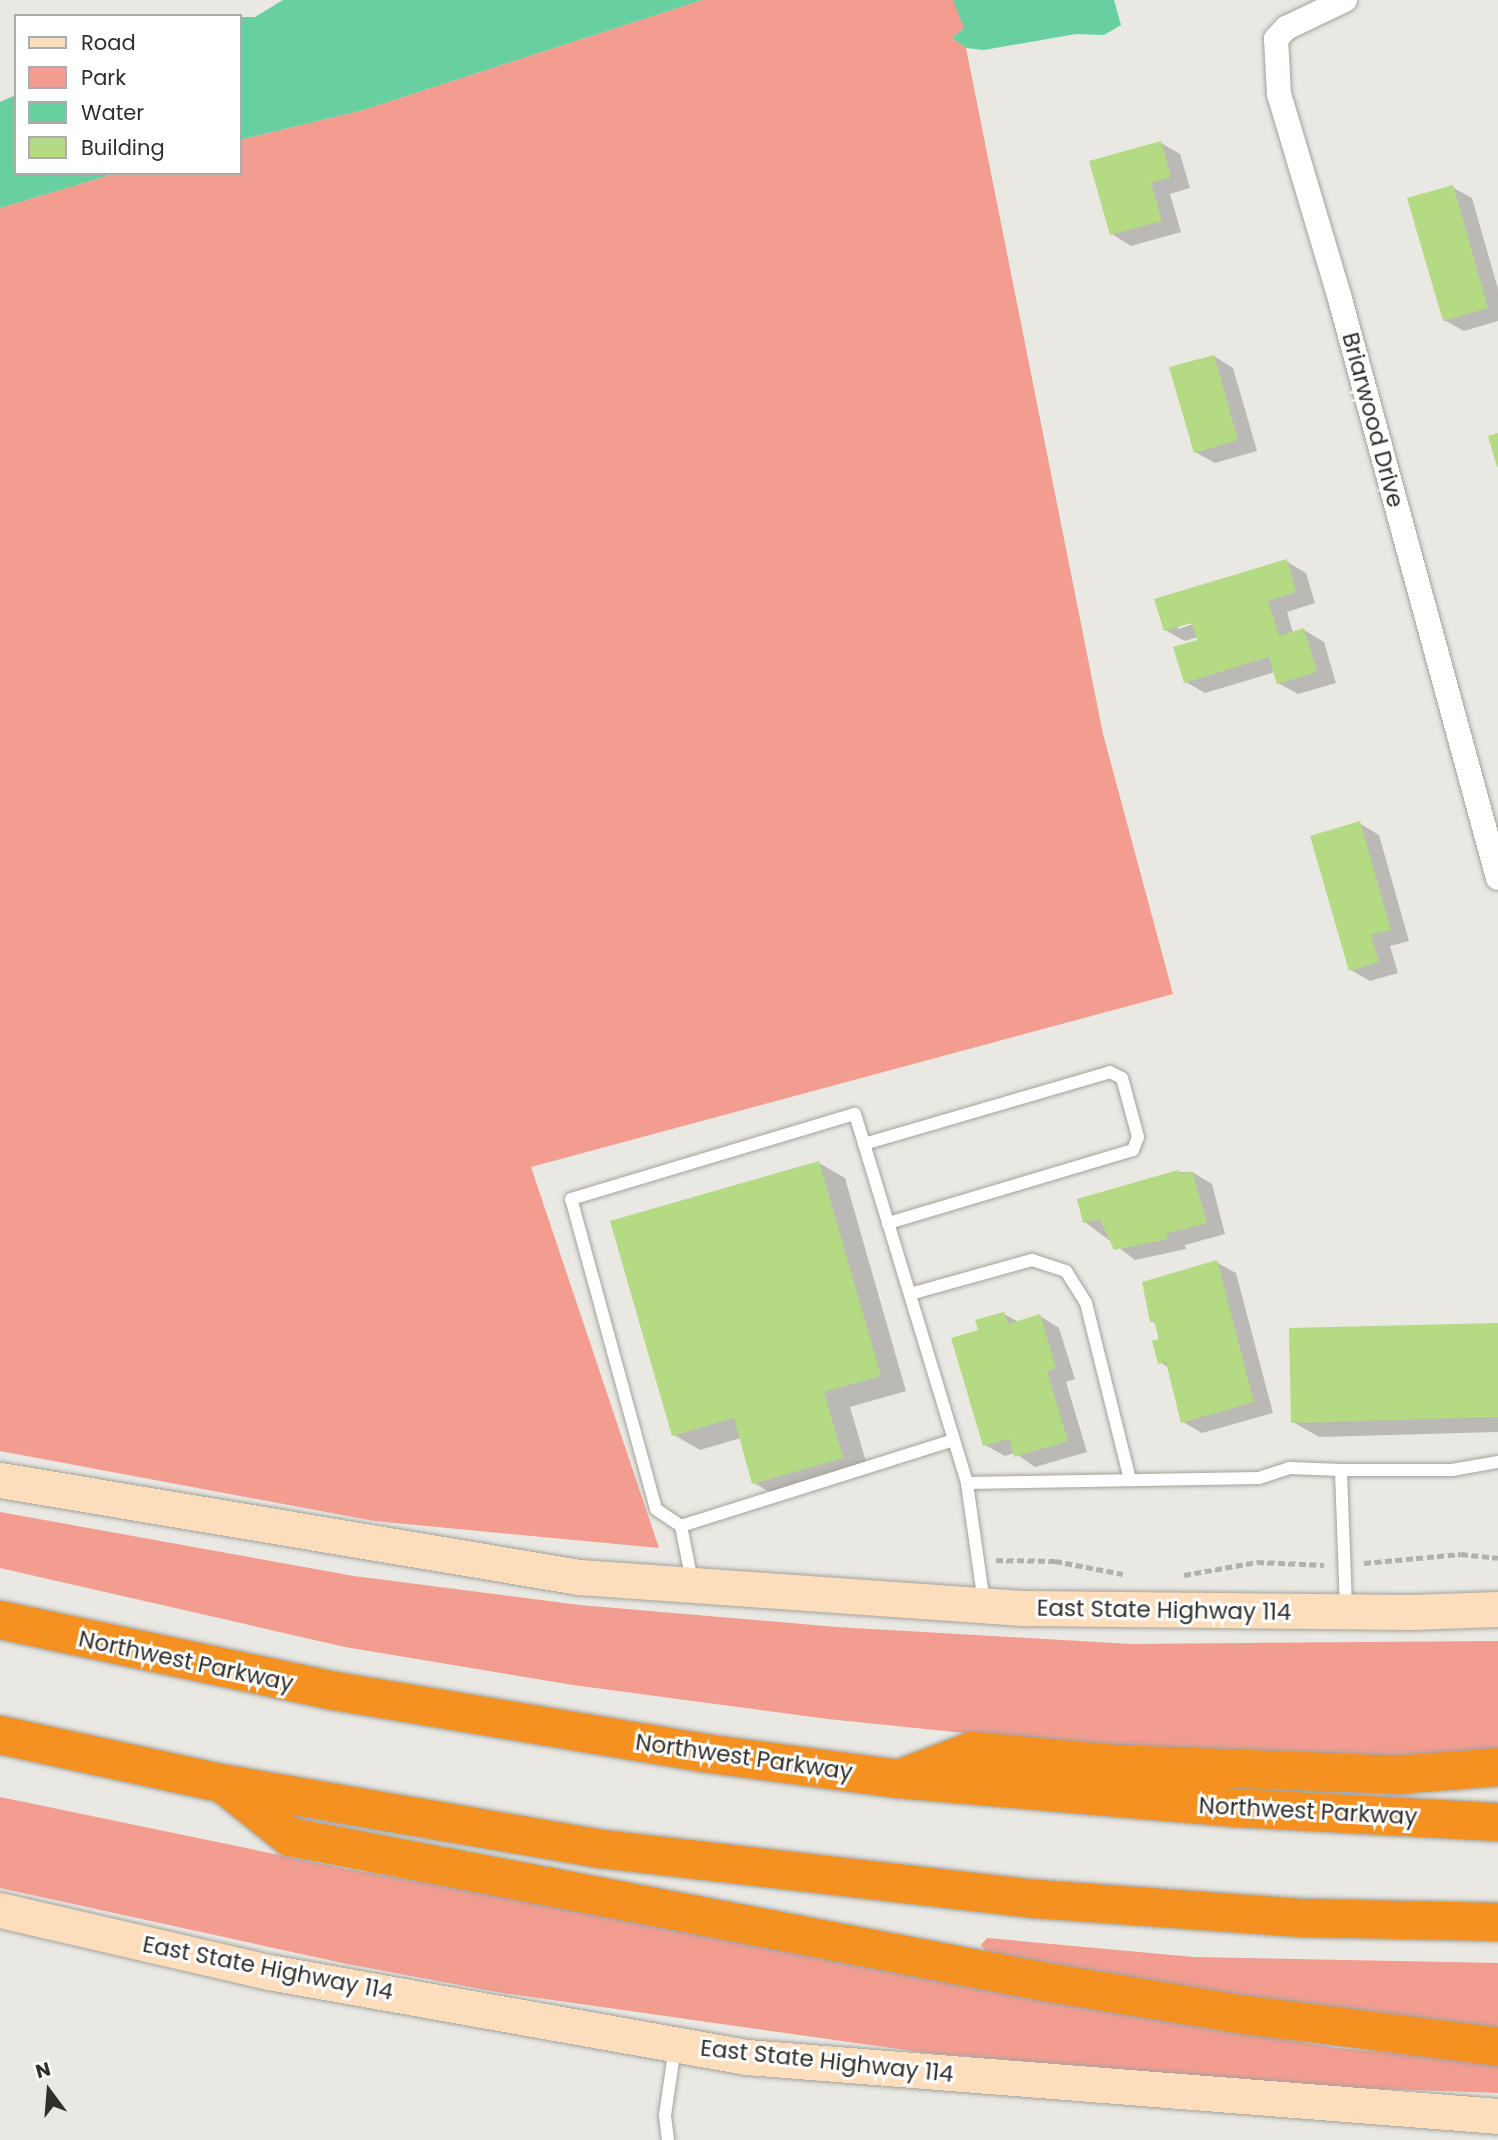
<!DOCTYPE html>
<html>
<head>
<meta charset="utf-8">
<style>
  body { margin:0 }
  #map { position:relative; width:1498px; height:2140px; overflow:hidden; background:#eae8e3; font-family:Poppins,sans-serif }
  div>[style] { position:absolute }
  .green>* { inset:0; background:#f39d91 }
  .water>* { inset:0; background:#68d0a0 }
  .shadow>* { inset:0; background:#0003 }
  .building>* { inset:0; background:#b4da83 }
  .path>* { height:4.5px; margin-top:-2.25px; transform-origin:0; background:repeating-linear-gradient(90deg,#b2b0ac 0 7px,transparent 0 10.5px) }
  .roads { filter:drop-shadow(0 0 2px #a4a29d) drop-shadow(0 0 2px #a4a29d) }
  .lane>* { height:12px; margin:-6px; padding:0 6px; transform-origin:6px; border-radius:6px; background:#fff }
  .street>* { height:24px; margin:-12px; padding:0 12px; transform-origin:12px; border-radius:12px; background:#fff }
  .secondary>* { height:35px; margin:-17.5px; padding:0 17.5px; transform-origin:17.5px; border-radius:17.5px; background:#fcdebc }
  .highway>* { height:38px; margin:-19px; padding:0 19px; transform-origin:19px; border-radius:19px; background:#f49121 }
  span { translate:-50% -50%; white-space:nowrap; text-align:center; line-height:1.15; -webkit-text-stroke:6px #fff; paint-order:stroke }
  .street-label { font-size:23px; color:#302f2d }
  .legend { position:absolute; left:14px; top:14px; width:228px; height:161px; box-sizing:border-box; background:#fff; border:2px solid #acacab; margin:0; padding:9px 12px; list-style:none; font-size:21px; color:#302f2d }
  .legend li { display:flex; align-items:center; gap:14px; height:35px }
  .legend b { width:35px; border:2px solid #acacab }
  .north { position:absolute; left:14px; top:2056px; width:70px; height:70px; -webkit-text-stroke:5px #fff; paint-order:stroke; rotate:344deg; font-size:19px; font-weight:700; line-height:28px; text-align:center; color:#302f2d }
  .north::after { content:''; display:block; margin:auto; width:24px; height:32px; background:#302f2d; clip-path:polygon(50% 0,100% 100%,50% 72%,0 100%) }
</style>
</head>
<body>
<div id="map">
  <div class="green">
    <div style="clip-path:polygon(702px 0,953px 0,961px 10px,964px 28px,952px 38px,966px 48px,1103px 734px,1173px 994px,531px 1167px,659px 1548px,374px 1521px,0 1451px,0 208px,117px 173px,240px 173px,240px 140px,363px 110px)"></div>
    <div style="clip-path:polygon(0 1512px,354px 1576px,580px 1605px,837px 1627px,1131px 1644px,1498px 1641px,1498px 1753px,1339px 1758px,1130px 1750px,828px 1719px,573px 1685px,345px 1647px,0 1568px)"></div>
    <div style="clip-path:polygon(0 1797px,347px 1869px,685px 1927px,1107px 2008px,1336px 2048px,1498px 2062px,1498px 2093px,1329px 2087px,927px 2053px,502px 1993px,347px 1964px,0 1888px)"></div>
    <div style="clip-path:polygon(987px 1938px,1194px 1957px,1498px 1963px,1498px 2033px,1365px 2020px,989px 1956px,981px 1945px)"></div>
  </div>
  <div class="water">
    <div style="clip-path:polygon(283px 0,702px 0,363px 110px,240px 140px,240px 17px,255px 17px)"></div>
    <div style="clip-path:polygon(953px 0,1114px 0,1121px 25px,1104px 35px,1076px 34px,984px 50px,966px 48px,952px 38px,964px 28px)"></div>
    <div style="clip-path:polygon(16px 95px,16px 173px,117px 173px,0 208px,0 102px)"></div>
  </div>
  <div class="shadow">
    <div style="clip-path:polygon(1161px 143px,1180px 154px,1190px 188px,1170px 194px,1181px 232px,1131px 246px,1112px 234px)"></div>
    <div style="clip-path:polygon(1452px 187px,1472px 198px,1498px 289px,1498px 321px,1464px 331px,1444px 320px)"></div>
    <div style="clip-path:polygon(1214px 356px,1233px 368px,1257px 451px,1215px 463px,1195px 452px)"></div>
    <div style="clip-path:polygon(evenodd,1286px 561px,1306px 573px,1315px 603px,1287px 612px,1293px 633px,1304px 630px,1324px 642px,1336px 683px,1298px 694px,1278px 683px,1275px 672px,1205px 693px,1186px 682px,1198px 637px,1185px 641px,1165px 630px,1286px 561px,1200px 622px,1178px 629px,1178px 625px,1200px 622px)"></div>
    <div style="clip-path:polygon(1359px 823px,1379px 835px,1409px 941px,1390px 946px,1398px 973px,1370px 981px,1351px 970px)"></div>
    <div style="clip-path:polygon(819px 1163px,845px 1178px,906px 1391px,850px 1407px,869px 1472px,780px 1498px,754px 1483px,741px 1438px,700px 1450px,674px 1435px)"></div>
    <div style="clip-path:polygon(1178px 1172px,1192px 1172px,1212px 1184px,1225px 1234px,1185px 1245px,1186px 1249px,1135px 1260px,1085px 1222px)"></div>
    <div style="clip-path:polygon(1216px 1262px,1236px 1273px,1273px 1413px,1202px 1433px,1183px 1422px,1169px 1368px,1160px 1362px,1157px 1324px,1151px 1321px)"></div>
    <div style="clip-path:polygon(1004px 1314px,1019px 1322px,1040px 1316px,1059px 1328px,1075px 1379px,1066px 1382px,1087px 1452px,1035px 1467px,1015px 1453px,1005px 1456px,985px 1445px,980px 1331px)"></div>
    <div style="clip-path:polygon(1498px 1325px,1498px 1432px,1319px 1437px,1293px 1422px)"></div>
  </div>
  <div class="building">
    <div style="clip-path:polygon(1161px 141px,1171px 177px,1151px 183px,1162px 221px,1110px 235px,1089px 161px)"></div>
    <div style="clip-path:polygon(1453px 185px,1488px 308px,1443px 321px,1407px 198px)"></div>
    <div style="clip-path:polygon(1214px 355px,1238px 440px,1194px 453px,1169px 367px)"></div>
    <div style="clip-path:polygon(1498px 433px,1498px 467px,1497px 467px,1488px 436px)"></div>
    <div style="clip-path:polygon(1287px 559px,1296px 592px,1268px 601px,1279px 636px,1304px 628px,1317px 672px,1277px 684px,1269px 657px,1184px 683px,1173px 647px,1197px 640px,1192px 623px,1164px 631px,1154px 599px)"></div>
    <div style="clip-path:polygon(1360px 821px,1391px 930px,1371px 935px,1379px 962px,1349px 971px,1310px 836px)"></div>
    <div style="clip-path:polygon(819px 1161px,881px 1376px,824px 1392px,843px 1458px,752px 1484px,734px 1418px,672px 1436px,610px 1221px)"></div>
    <div style="clip-path:polygon(1178px 1170px,1180px 1174px,1192px 1171px,1207px 1223px,1166px 1234px,1168px 1239px,1114px 1250px,1100px 1219px,1083px 1223px,1077px 1199px)"></div>
    <div style="clip-path:polygon(1217px 1260px,1254px 1402px,1181px 1423px,1166px 1362px,1158px 1364px,1152px 1341px,1159px 1339px,1154px 1321px,1150px 1322px,1142px 1282px)"></div>
    <div style="clip-path:polygon(1004px 1312px,1008px 1324px,1040px 1314px,1056px 1368px,1047px 1371px,1068px 1441px,1014px 1457px,1009px 1439px,983px 1446px,951px 1338px,978px 1330px,975px 1320px)"></div>
    <div style="clip-path:polygon(1498px 1323px,1498px 1417px,1291px 1423px,1289px 1328px)"></div>
  </div>
  <div class="path">
    <div style="left:996px;top:1560px;width:59px;rotate:1deg"></div>
    <div style="left:1055px;top:1561px;width:69px;rotate:10.8deg"></div>
    <div style="left:1364px;top:1563px;width:97px;rotate:-5.3deg"></div>
    <div style="left:1461px;top:1554px;width:37px;rotate:6deg"></div>
    <div style="left:1184px;top:1575px;width:74px;rotate:-10.1deg"></div>
    <div style="left:1257px;top:1562px;width:67px;rotate:2.6deg"></div>
  </div>
  <div class="roads">
    <div class="lane">
      <div style="left:864px;top:1144px;width:256px;rotate:-16.3deg"></div>
      <div style="left:1110px;top:1072px;width:13px;rotate:27deg"></div>
      <div style="left:1122px;top:1078px;width:61px;rotate:74.8deg"></div>
      <div style="left:1138px;top:1137px;width:14px;rotate:111deg"></div>
      <div style="left:1133px;top:1150px;width:256px;rotate:163.4deg"></div>
      <div style="left:910px;top:1294px;width:127px;rotate:-15.6deg"></div>
      <div style="left:1032px;top:1260px;width:36px;rotate:18deg"></div>
      <div style="left:1066px;top:1271px;width:38px;rotate:58deg"></div>
      <div style="left:1086px;top:1303px;width:182px;rotate:76deg"></div>
      <div style="left:681px;top:1526px;width:286px;rotate:-17.5deg"></div>
      <div style="left:692px;top:1581px;width:56px;rotate:-101.3deg"></div>
      <div style="left:681px;top:1526px;width:30px;rotate:-146deg"></div>
      <div style="left:656px;top:1509px;width:321px;rotate:-105.3deg"></div>
      <div style="left:571px;top:1199px;width:296px;rotate:-16.7deg"></div>
      <div style="left:855px;top:1114px;width:386px;rotate:73.1deg"></div>
      <div style="left:984px;top:1603px;width:121px;rotate:-98.1deg"></div>
      <div style="left:967px;top:1483px;width:292px;rotate:-1deg"></div>
      <div style="left:1259px;top:1478px;width:33px;rotate:-18deg"></div>
      <div style="left:1290px;top:1468px;width:51px;rotate:2.2deg"></div>
      <div style="left:1346px;top:1608px;width:138px;rotate:-92.1deg"></div>
      <div style="left:1341px;top:1470px;width:111px"></div>
      <div style="left:1452px;top:1470px;width:47px;rotate:-9.9deg"></div>
      <div style="left:668px;top:2140px;width:25px;rotate:-97deg"></div>
      <div style="left:665px;top:2115px;width:69px;rotate:-81.6deg"></div>
    </div>
    <div class="street">
      <div style="left:1345px;top:0;width:65px;rotate:154.6deg"></div>
      <div style="left:1286px;top:28px;width:15px;rotate:132deg"></div>
      <div style="left:1276px;top:39px;width:55px;rotate:86.9deg"></div>
      <div style="left:1279px;top:94px;width:214px;rotate:73.4deg"></div>
      <div style="left:1340px;top:299px;width:600px;rotate:74.74deg"></div>
    </div>
    <div class="secondary">
      <div style="left:0;top:1480px;width:587px;rotate:9.51deg"></div>
      <div style="left:579px;top:1577px;width:448px;rotate:4deg"></div>
      <div style="left:1026px;top:1608px;width:384px;rotate:0.6deg"></div>
      <div style="left:1410px;top:1612px;width:88px;rotate:-2deg"></div>
      <div style="left:0;top:1910px;width:276px;rotate:13deg"></div>
      <div style="left:269px;top:1972px;width:485px;rotate:10.1deg"></div>
      <div style="left:747px;top:2057px;width:753px;rotate:4.49deg"></div>
    </div>
    <div class="highway">
      <div style="left:0;top:1620px;width:335px;rotate:12deg"></div>
      <div style="left:328px;top:1690px;width:381px;rotate:9.5deg"></div>
      <div style="left:704px;top:1753px;width:197px;rotate:7.6deg"></div>
      <div style="left:899px;top:1779px;width:339px;rotate:4.9deg"></div>
      <div style="left:1237px;top:1808px;width:261px;rotate:3.1deg"></div>
      <div style="left:0;top:1735px;width:230px;rotate:12.3deg"></div>
      <div style="left:225px;top:1784px;width:383px;rotate:9.8deg"></div>
      <div style="left:602px;top:1849px;width:437px;rotate:6.6deg"></div>
      <div style="left:1036px;top:1899px;width:269px;rotate:4.1deg"></div>
      <div style="left:1304px;top:1918px;width:194px;rotate:1.2deg"></div>
      <div style="left:907px;top:1776px;width:70px;rotate:-21deg"></div>
      <div style="left:972px;top:1751px;width:145px;rotate:5.2deg"></div>
      <div style="left:1116px;top:1764px;width:281px;rotate:2.2deg"></div>
      <div style="left:1397px;top:1775px;width:101px;rotate:-4.5deg"></div>
      <div style="left:226px;top:1786px;width:82px;rotate:38.6deg"></div>
      <div style="left:290px;top:1837px;width:764px;rotate:10.87deg"></div>
      <div style="left:1040px;top:1981px;width:209px;rotate:9.4deg"></div>
      <div style="left:1246px;top:2015px;width:254px;rotate:7.2deg"></div>
    </div>
  </div>
  <div class="street-label">
    <span style="left:1373px;top:420px;rotate:75deg">Briarwood Drive</span>
    <span style="left:1164px;top:1610px;rotate:1deg">East State Highway 114</span>
    <span style="left:186px;top:1661px;rotate:12deg">Northwest Parkway</span>
    <span style="left:744px;top:1757px;rotate:8deg">Northwest Parkway</span>
    <span style="left:1308px;top:1811px;rotate:3deg">Northwest Parkway</span>
    <span style="left:268px;top:1968px;rotate:11deg">East State Highway 114</span>
    <span style="left:827px;top:2061px;rotate:6deg">East State Highway 114</span>
  </div>
  <ul class="legend">
  <li><b style="height:9px;background:#fcdebc"></b>Road</li>
  <li><b style="height:19px;background:#f39d91"></b>Park</li>
  <li><b style="height:19px;background:#68d0a0"></b>Water</li>
  <li><b style="height:19px;background:#b4da83"></b>Building</li>
  </ul>
  <div class="north">N</div>
</div>
</body>
</html>
